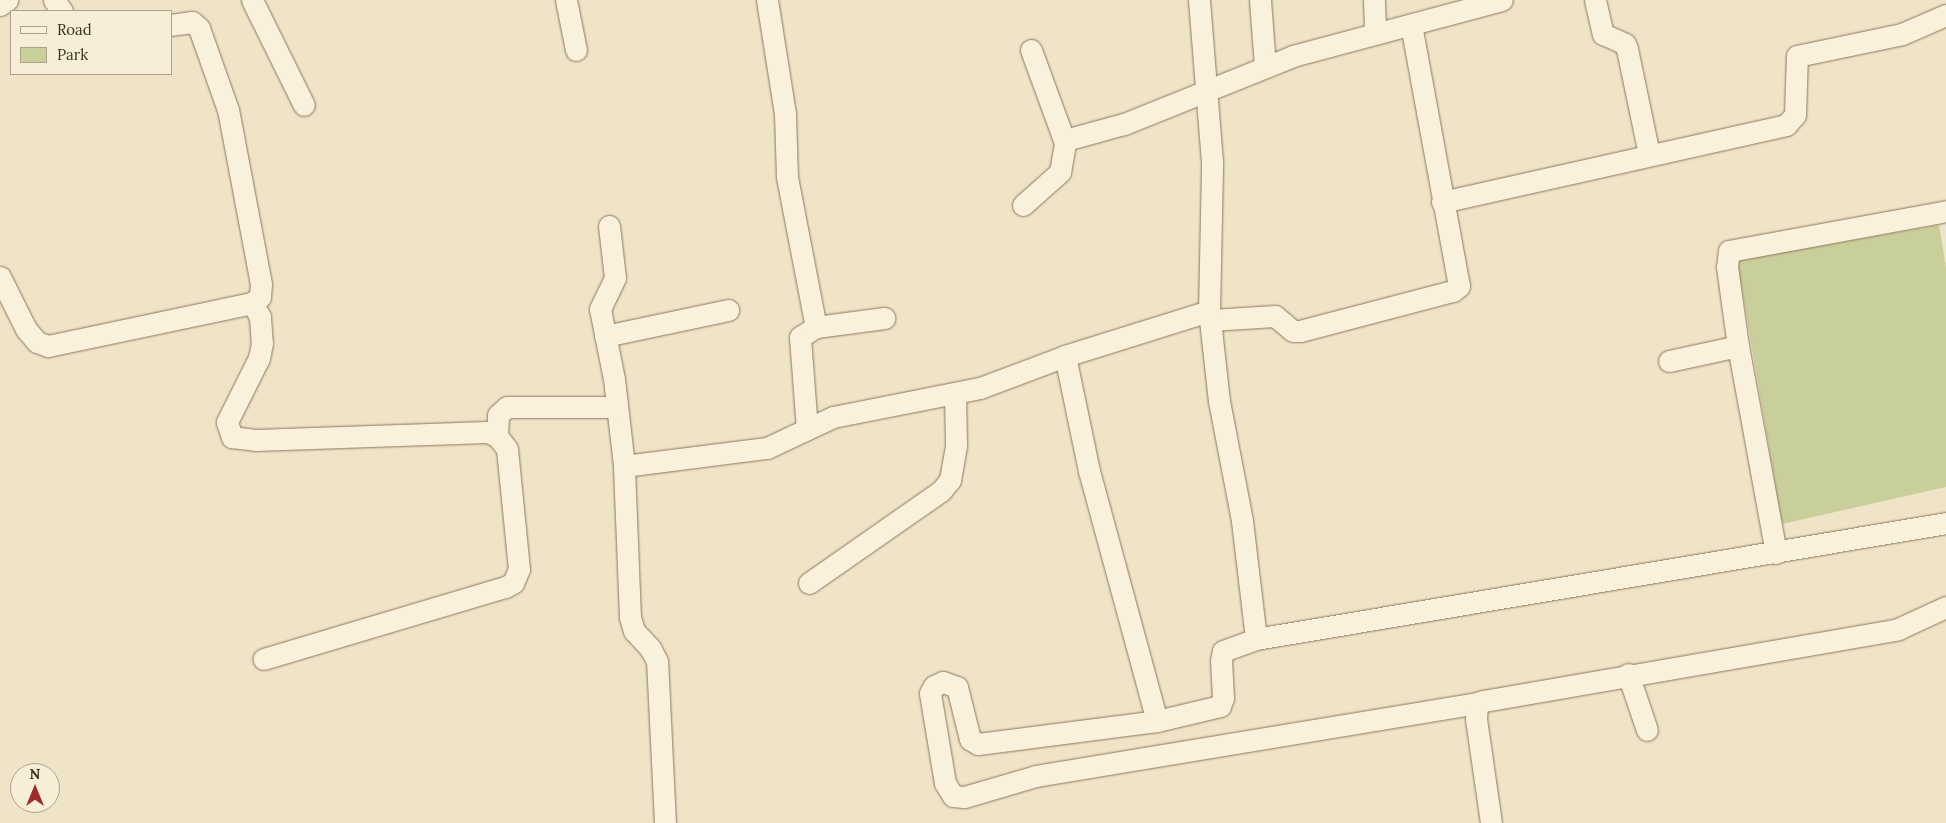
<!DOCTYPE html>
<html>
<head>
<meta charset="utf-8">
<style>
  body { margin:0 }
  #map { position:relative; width:1946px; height:823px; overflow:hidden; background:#f0e4c8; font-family:Lora,serif }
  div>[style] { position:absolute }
  .green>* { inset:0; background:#c9cf9b }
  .roads { filter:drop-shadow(0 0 1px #8d765c) drop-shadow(0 0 1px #8d765c) }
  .minor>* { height:21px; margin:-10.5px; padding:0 10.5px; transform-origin:10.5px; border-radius:10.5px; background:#faf1dc }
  span { translate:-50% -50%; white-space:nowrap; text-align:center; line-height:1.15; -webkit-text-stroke:4px #f7eed8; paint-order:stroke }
  .legend { position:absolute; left:10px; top:10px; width:162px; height:65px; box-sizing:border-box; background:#f7eed8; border:1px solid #ada18e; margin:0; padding:6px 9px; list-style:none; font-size:15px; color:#3d2e20 }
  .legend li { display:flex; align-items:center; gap:10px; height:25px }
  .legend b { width:25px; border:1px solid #ada18e }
  .north { position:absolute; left:10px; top:763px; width:50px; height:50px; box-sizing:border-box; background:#f7eed8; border:1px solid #ada18e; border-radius:50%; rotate:0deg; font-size:14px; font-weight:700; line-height:20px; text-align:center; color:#3d2e20 }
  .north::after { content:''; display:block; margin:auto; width:18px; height:22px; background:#9e2a2b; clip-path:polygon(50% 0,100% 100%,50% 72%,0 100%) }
</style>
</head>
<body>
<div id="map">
  <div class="green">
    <div style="clip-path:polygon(1939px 225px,1946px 267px,1946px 487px,1782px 524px,1737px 260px)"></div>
  </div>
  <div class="roads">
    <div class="minor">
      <div style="left:54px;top:0;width:14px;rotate:54deg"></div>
      <div style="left:252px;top:0;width:117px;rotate:63.7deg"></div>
      <div style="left:566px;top:0;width:51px;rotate:78.7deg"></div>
      <div style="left:767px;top:0;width:115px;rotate:81deg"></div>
      <div style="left:785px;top:114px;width:63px;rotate:88.2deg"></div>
      <div style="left:787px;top:177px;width:153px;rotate:79.1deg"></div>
      <div style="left:1260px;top:0;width:67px;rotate:85.7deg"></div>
      <div style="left:1374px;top:0;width:34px;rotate:88deg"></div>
      <div style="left:1595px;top:0;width:35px;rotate:77deg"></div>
      <div style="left:1603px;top:34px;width:24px;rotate:24deg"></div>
      <div style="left:1625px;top:44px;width:5px;rotate:68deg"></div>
      <div style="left:1627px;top:49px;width:107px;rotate:78.2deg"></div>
      <div style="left:0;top:5px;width:9px;rotate:-36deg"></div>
      <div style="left:1031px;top:50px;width:99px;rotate:69.9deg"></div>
      <div style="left:1442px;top:202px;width:353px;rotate:-12.6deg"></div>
      <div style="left:1786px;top:125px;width:13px;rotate:-48deg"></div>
      <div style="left:1795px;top:115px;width:59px;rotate:-88.1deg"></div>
      <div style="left:1797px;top:56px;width:107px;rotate:-11.8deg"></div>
      <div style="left:1902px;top:34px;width:48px;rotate:-23.4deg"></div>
      <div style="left:1023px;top:205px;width:50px;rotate:-41.7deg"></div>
      <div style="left:1060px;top:172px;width:29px;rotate:-80deg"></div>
      <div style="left:1065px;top:143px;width:6px;rotate:-45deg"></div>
      <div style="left:1069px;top:139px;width:57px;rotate:-15.3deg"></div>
      <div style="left:1124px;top:124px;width:182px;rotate:-21.9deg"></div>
      <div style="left:1293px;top:56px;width:216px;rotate:-15deg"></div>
      <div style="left:609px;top:226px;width:52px;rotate:83.4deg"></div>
      <div style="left:615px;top:278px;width:34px;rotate:116deg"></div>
      <div style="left:600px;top:309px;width:71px;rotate:78.7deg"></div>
      <div style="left:614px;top:379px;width:88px;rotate:83.4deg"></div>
      <div style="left:0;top:277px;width:58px;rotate:63.4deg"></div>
      <div style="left:26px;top:329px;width:17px;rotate:50deg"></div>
      <div style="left:37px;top:342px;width:12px;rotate:20deg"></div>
      <div style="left:48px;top:346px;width:208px;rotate:-11.9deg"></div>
      <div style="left:252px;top:303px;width:10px;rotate:-37deg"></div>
      <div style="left:260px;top:297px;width:13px;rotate:-86deg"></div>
      <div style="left:261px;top:284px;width:177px;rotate:-100.7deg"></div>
      <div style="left:228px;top:110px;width:87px;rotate:-109.5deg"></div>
      <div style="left:199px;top:28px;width:9px;rotate:-139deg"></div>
      <div style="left:192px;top:22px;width:21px;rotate:172deg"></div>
      <div style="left:252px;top:303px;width:16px;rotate:60deg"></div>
      <div style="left:260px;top:317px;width:26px;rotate:86deg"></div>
      <div style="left:262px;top:343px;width:15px;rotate:101deg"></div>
      <div style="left:259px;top:358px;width:72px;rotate:116.6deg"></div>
      <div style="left:227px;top:422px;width:16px;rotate:72deg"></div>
      <div style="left:232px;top:437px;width:23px;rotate:7deg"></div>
      <div style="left:255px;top:440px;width:232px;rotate:-2deg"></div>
      <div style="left:487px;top:432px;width:11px;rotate:22deg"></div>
      <div style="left:497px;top:436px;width:16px;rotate:52deg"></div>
      <div style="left:507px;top:449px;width:121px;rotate:84.3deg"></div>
      <div style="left:519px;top:569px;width:15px;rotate:113deg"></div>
      <div style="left:513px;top:583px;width:9px;rotate:153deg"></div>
      <div style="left:505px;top:587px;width:252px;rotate:163.4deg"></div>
      <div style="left:1209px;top:311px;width:91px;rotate:83.7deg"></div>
      <div style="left:1219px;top:401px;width:122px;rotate:79.1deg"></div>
      <div style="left:1242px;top:521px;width:119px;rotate:83.2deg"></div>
      <div style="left:1211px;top:320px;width:64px;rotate:-3.6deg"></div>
      <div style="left:1275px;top:316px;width:23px;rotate:40deg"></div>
      <div style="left:1293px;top:331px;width:7px"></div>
      <div style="left:1300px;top:331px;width:158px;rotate:-14.7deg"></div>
      <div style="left:1453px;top:291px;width:8px;rotate:-40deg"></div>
      <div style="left:1459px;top:286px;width:265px;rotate:-100.4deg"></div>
      <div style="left:605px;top:336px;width:126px;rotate:-11.9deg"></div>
      <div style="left:1065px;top:356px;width:117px;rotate:78.2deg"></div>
      <div style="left:1089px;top:471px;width:259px;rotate:74.8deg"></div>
      <div style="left:1669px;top:361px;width:71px;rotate:-12.3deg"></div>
      <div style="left:807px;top:429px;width:92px;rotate:-94.4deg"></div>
      <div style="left:800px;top:337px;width:19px;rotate:-32deg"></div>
      <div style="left:816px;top:327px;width:69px;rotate:-7.5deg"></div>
      <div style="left:497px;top:436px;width:21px;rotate:-87deg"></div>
      <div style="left:498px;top:415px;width:12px;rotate:-42deg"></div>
      <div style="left:507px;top:407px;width:110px"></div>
      <div style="left:1776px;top:553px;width:210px;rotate:-100.4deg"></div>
      <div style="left:1738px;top:346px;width:80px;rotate:-97.9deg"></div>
      <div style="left:1727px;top:267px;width:16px;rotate:-83deg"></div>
      <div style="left:1729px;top:251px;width:221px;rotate:-10.4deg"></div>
      <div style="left:809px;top:583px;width:161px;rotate:-34.9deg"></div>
      <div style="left:941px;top:491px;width:14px;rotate:-51deg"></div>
      <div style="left:950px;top:480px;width:36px;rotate:-80deg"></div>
      <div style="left:956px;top:445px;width:50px;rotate:-91.1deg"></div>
      <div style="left:1628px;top:674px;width:59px;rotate:71.3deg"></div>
      <div style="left:1477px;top:703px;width:447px;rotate:170.6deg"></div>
      <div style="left:1036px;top:776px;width:75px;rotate:163.7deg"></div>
      <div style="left:964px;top:797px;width:11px;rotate:-175deg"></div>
      <div style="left:953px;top:796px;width:15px;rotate:-122deg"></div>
      <div style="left:945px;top:783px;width:91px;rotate:-99.5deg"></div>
      <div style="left:930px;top:693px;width:8px;rotate:-60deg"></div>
      <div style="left:934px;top:686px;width:10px;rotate:-24deg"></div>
      <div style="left:943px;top:682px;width:15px;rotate:20deg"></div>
      <div style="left:957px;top:687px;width:54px;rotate:76deg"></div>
      <div style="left:970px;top:739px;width:9px;rotate:32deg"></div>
      <div style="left:978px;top:744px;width:180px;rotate:-7.3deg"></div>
      <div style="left:1157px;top:721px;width:65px;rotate:-13.4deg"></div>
      <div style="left:1220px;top:706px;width:9px;rotate:-69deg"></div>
      <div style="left:1223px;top:698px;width:37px;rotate:-93deg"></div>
      <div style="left:1221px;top:661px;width:10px;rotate:-79deg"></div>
      <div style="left:1223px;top:651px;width:35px;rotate:-20deg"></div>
      <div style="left:1256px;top:639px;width:700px;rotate:-9.54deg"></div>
      <div style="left:665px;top:823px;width:162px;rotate:-92.8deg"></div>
      <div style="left:657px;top:661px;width:15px;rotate:-118deg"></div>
      <div style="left:650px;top:648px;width:23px;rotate:-133deg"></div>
      <div style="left:634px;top:631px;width:15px;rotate:-106deg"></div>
      <div style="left:630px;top:617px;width:151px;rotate:-92.3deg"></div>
      <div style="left:624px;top:466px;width:144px;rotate:-7.2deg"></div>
      <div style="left:767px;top:448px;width:73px;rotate:-25.2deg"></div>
      <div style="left:833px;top:417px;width:150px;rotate:-11.2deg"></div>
      <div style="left:980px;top:388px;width:91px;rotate:-20.6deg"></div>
      <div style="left:1065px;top:356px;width:151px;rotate:-17.4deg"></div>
      <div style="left:1209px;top:311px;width:149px;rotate:-88.8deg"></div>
      <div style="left:1212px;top:162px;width:163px;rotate:-94.6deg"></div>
      <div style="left:1491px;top:823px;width:105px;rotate:-98.2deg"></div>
      <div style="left:1476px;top:719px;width:16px;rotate:-86deg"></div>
      <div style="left:1477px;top:703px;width:6px;rotate:-18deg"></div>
      <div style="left:1483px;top:701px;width:421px;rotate:-9.8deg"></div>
      <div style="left:1898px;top:629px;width:53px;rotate:-24.6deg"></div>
    </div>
  </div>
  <ul class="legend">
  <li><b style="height:6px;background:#faf1dc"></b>Road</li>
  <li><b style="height:14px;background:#c9cf9b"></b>Park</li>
  </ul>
  <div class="north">N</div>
</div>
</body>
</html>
